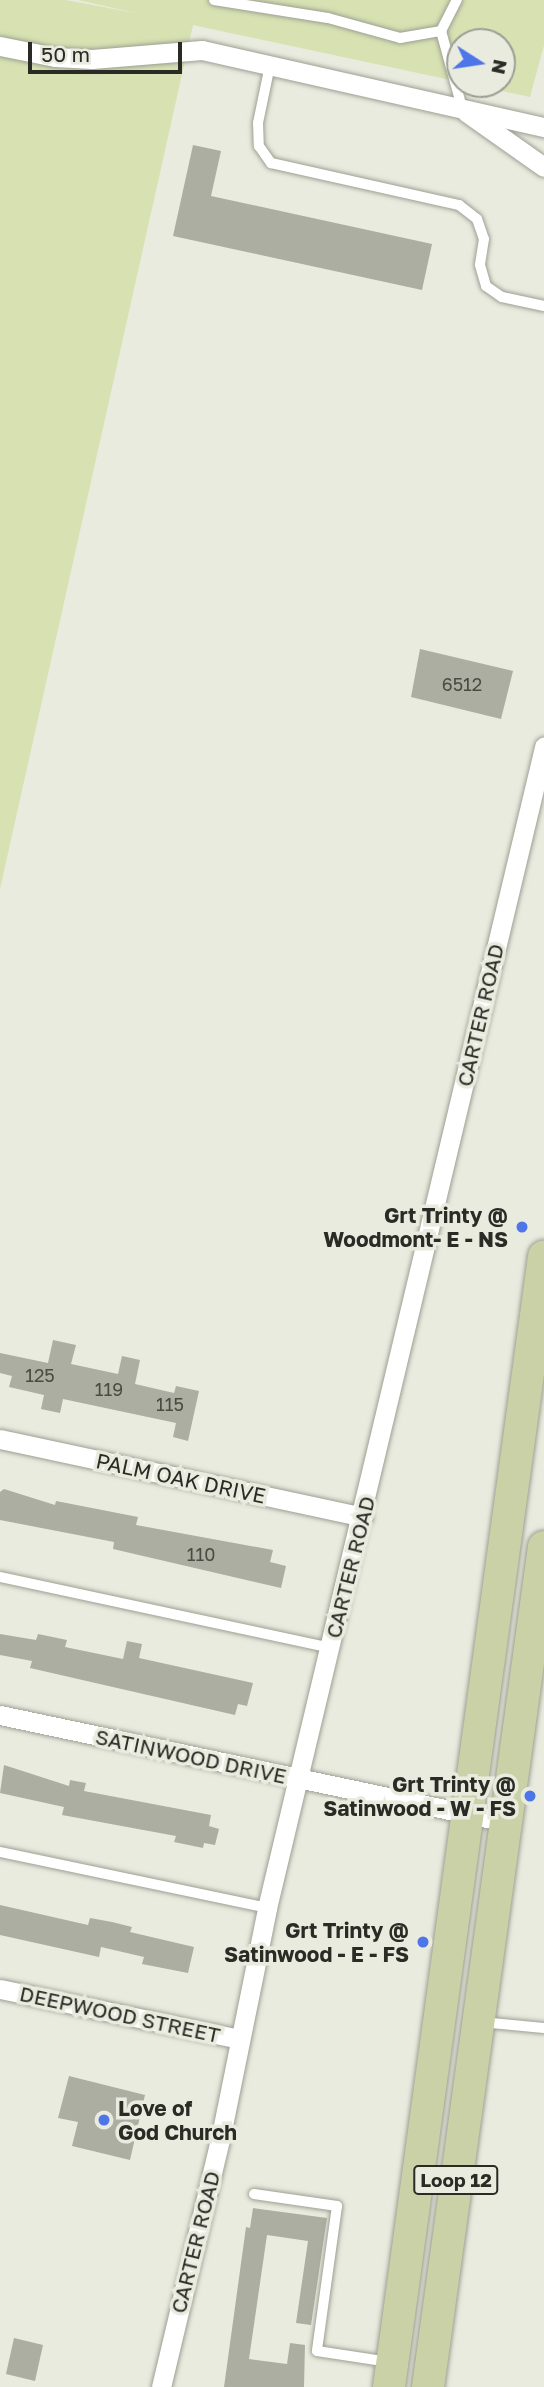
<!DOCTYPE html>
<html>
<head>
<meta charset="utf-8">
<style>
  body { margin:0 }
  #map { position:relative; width:544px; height:2387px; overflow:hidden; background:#e8ebde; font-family:"Golos Text",sans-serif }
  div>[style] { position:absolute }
  .green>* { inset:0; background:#d7e1b2 }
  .building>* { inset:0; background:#abaea1 }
  .roads { filter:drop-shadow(0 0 2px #9da093) drop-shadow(0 0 2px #9da093) }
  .service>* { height:10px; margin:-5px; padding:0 5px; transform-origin:5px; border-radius:5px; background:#fff }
  .minor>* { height:19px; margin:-9.5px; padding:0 9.5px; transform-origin:9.5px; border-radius:9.5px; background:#fff }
  .primary>* { height:32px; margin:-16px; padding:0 16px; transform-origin:16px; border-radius:16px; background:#cad1a7 }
  .dots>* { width:19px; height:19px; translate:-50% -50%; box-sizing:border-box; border:4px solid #e8ebde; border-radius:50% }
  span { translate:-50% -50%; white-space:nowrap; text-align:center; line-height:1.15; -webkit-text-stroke:7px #e8ebde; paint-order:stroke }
  .number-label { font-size:18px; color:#4a4c44 }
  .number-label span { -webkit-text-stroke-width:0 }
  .shield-label span { padding:2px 5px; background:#e8ebde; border:2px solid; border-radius:5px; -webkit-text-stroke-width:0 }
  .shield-label { font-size:19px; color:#2a2b25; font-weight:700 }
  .street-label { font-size:21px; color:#2a2b25 }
  .poi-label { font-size:21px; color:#2a2b25; font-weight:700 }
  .right { translate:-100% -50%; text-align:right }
  .left { translate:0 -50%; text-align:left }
  .north { position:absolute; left:446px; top:28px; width:70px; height:70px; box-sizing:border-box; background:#e8ebde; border:2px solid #9c9e94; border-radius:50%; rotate:102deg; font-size:19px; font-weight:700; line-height:28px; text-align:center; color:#2a2b25 }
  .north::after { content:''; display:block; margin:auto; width:24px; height:32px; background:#4e76e9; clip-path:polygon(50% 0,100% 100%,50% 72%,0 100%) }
  .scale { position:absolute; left:28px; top:42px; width:154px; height:32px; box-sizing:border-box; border:4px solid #2a2b25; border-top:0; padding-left:9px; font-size:21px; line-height:24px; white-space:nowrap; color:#2a2b25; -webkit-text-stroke:5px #e8ebde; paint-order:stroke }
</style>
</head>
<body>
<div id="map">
  <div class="green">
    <div style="clip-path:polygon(0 0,66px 0,140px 14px,78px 0,544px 0,544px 45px,530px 97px,470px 84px,502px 84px,502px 42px,460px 42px,460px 82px,193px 25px,0 889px)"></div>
  </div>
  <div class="building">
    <div style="clip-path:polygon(193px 145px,221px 151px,211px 196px,432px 244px,422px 290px,173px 236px)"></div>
    <div style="clip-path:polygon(420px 649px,513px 671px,501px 719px,411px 697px)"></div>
    <div style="clip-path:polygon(53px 1340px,76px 1345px,71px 1364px,118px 1374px,122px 1356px,140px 1360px,135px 1384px,174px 1393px,176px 1386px,199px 1391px,188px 1441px,173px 1437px,176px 1423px,63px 1399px,60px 1413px,41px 1409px,44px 1395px,9px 1387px,12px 1376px,0 1373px,0 1353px,48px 1363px)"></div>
    <div style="clip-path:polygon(4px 1489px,55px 1505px,56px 1501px,138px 1517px,136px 1525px,273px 1550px,270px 1562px,286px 1566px,281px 1588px,113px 1549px,114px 1542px,0 1520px,0 1492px)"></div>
    <div style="clip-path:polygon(0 1634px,36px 1640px,38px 1634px,67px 1640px,65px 1647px,123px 1659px,127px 1641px,142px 1644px,139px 1658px,253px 1683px,247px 1706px,238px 1704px,235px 1715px,30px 1668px,32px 1661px,0 1655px)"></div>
    <div style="clip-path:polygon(4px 1765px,69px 1786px,70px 1780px,86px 1783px,84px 1791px,211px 1815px,209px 1826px,219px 1829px,215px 1845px,204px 1843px,203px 1848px,174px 1842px,176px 1836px,62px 1815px,64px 1807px,0 1793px)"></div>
    <div style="clip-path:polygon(0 1905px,88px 1925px,90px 1918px,112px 1922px,132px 1927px,130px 1932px,194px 1947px,188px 1973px,142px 1964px,144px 1957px,101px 1947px,99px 1957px,0 1935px)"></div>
    <div style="clip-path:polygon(69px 2076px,145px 2095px,130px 2160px,72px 2146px,78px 2122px,58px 2118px)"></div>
    <div style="clip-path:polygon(253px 2208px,327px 2218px,311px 2325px,296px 2323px,308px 2241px,267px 2235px,249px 2359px,287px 2364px,290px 2343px,305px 2345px,304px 2387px,224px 2387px,246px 2227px,250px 2228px)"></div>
    <div style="clip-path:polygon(14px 2338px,43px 2345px,35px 2381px,6px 2374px)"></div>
  </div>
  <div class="roads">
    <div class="service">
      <div style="left:214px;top:0;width:115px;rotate:9deg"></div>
      <div style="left:328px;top:18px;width:75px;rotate:15.5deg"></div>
      <div style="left:400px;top:38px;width:42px;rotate:-9.7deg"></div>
      <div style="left:441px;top:31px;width:35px;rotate:-63deg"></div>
      <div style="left:441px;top:31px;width:80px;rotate:74.7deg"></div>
      <div style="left:270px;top:65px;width:59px;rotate:101.7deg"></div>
      <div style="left:258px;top:123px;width:23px;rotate:88deg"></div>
      <div style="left:259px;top:146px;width:21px;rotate:55deg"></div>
      <div style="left:271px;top:163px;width:193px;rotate:12.6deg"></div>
      <div style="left:459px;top:205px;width:23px;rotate:38deg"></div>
      <div style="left:477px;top:219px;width:21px;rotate:71deg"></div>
      <div style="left:484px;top:239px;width:26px;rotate:99deg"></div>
      <div style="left:480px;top:265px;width:22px;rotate:74deg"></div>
      <div style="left:486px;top:286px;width:19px;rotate:35deg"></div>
      <div style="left:502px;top:297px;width:43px;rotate:12.1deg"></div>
      <div style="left:0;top:1577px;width:338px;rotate:12.1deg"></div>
      <div style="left:0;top:1852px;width:273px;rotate:11.8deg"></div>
      <div style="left:481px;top:2022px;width:63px;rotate:5.4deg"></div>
      <div style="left:254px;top:2194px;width:84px;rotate:8.2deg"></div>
      <div style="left:337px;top:2206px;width:146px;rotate:97.9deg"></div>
      <div style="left:317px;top:2351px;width:73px;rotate:8.7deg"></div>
    </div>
    <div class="minor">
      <div style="left:0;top:46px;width:56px;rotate:11.3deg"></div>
      <div style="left:55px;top:57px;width:37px;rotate:3deg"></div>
      <div style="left:92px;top:59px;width:110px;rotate:-4.7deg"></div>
      <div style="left:202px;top:50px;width:351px;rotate:12.7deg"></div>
      <div style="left:466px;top:112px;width:95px;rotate:35.2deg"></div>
      <div style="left:0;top:1439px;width:371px;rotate:12.1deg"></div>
      <div style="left:0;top:1715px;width:517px;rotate:11.94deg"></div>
      <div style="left:0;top:1989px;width:245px;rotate:11.8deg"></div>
      <div style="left:161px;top:2387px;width:254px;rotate:-76.6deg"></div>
      <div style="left:220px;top:2140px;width:237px;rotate:-78.5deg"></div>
      <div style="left:267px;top:1908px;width:1194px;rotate:-76.58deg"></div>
    </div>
    <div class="primary">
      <div style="left:389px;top:2387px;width:1141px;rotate:-82.19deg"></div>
      <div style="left:428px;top:2387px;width:848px;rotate:-82.14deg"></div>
    </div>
  </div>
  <div class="dots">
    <div style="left:522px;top:1227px;background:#4e76e9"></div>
    <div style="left:530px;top:1796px;background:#4e76e9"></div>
    <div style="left:423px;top:1942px;background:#4e76e9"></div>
    <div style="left:104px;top:2120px;background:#4e76e9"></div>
  </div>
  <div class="number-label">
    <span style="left:462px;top:684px">6512</span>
    <span style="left:40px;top:1375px">125</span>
    <span style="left:109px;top:1389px">119</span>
    <span style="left:170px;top:1404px">115</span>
    <span style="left:201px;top:1554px">110</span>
  </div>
  <div class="shield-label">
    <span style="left:456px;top:2180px">Loop 12</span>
  </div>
  <div class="street-label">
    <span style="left:480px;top:1015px;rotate:-77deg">CARTER ROAD</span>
    <span style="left:181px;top:1478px;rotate:12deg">PALM OAK DRIVE</span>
    <span style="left:350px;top:1567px;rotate:-76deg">CARTER ROAD</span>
    <span style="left:191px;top:1756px;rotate:12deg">SATINWOOD DRIVE</span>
    <span style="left:120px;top:2014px;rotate:12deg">DEEPWOOD STREET</span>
    <span style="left:195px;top:2242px;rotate:-76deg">CARTER ROAD</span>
  </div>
  <div class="poi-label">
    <span class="right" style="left:508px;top:1227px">Grt Trinty @<br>Woodmont- E - NS</span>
    <span class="right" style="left:516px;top:1796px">Grt Trinty @<br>Satinwood - W - FS</span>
    <span class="right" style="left:409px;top:1942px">Grt Trinty @<br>Satinwood - E - FS</span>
    <span class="left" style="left:118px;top:2120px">Love of<br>God Church</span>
  </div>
  <div class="north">N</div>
  <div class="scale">50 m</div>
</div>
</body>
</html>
